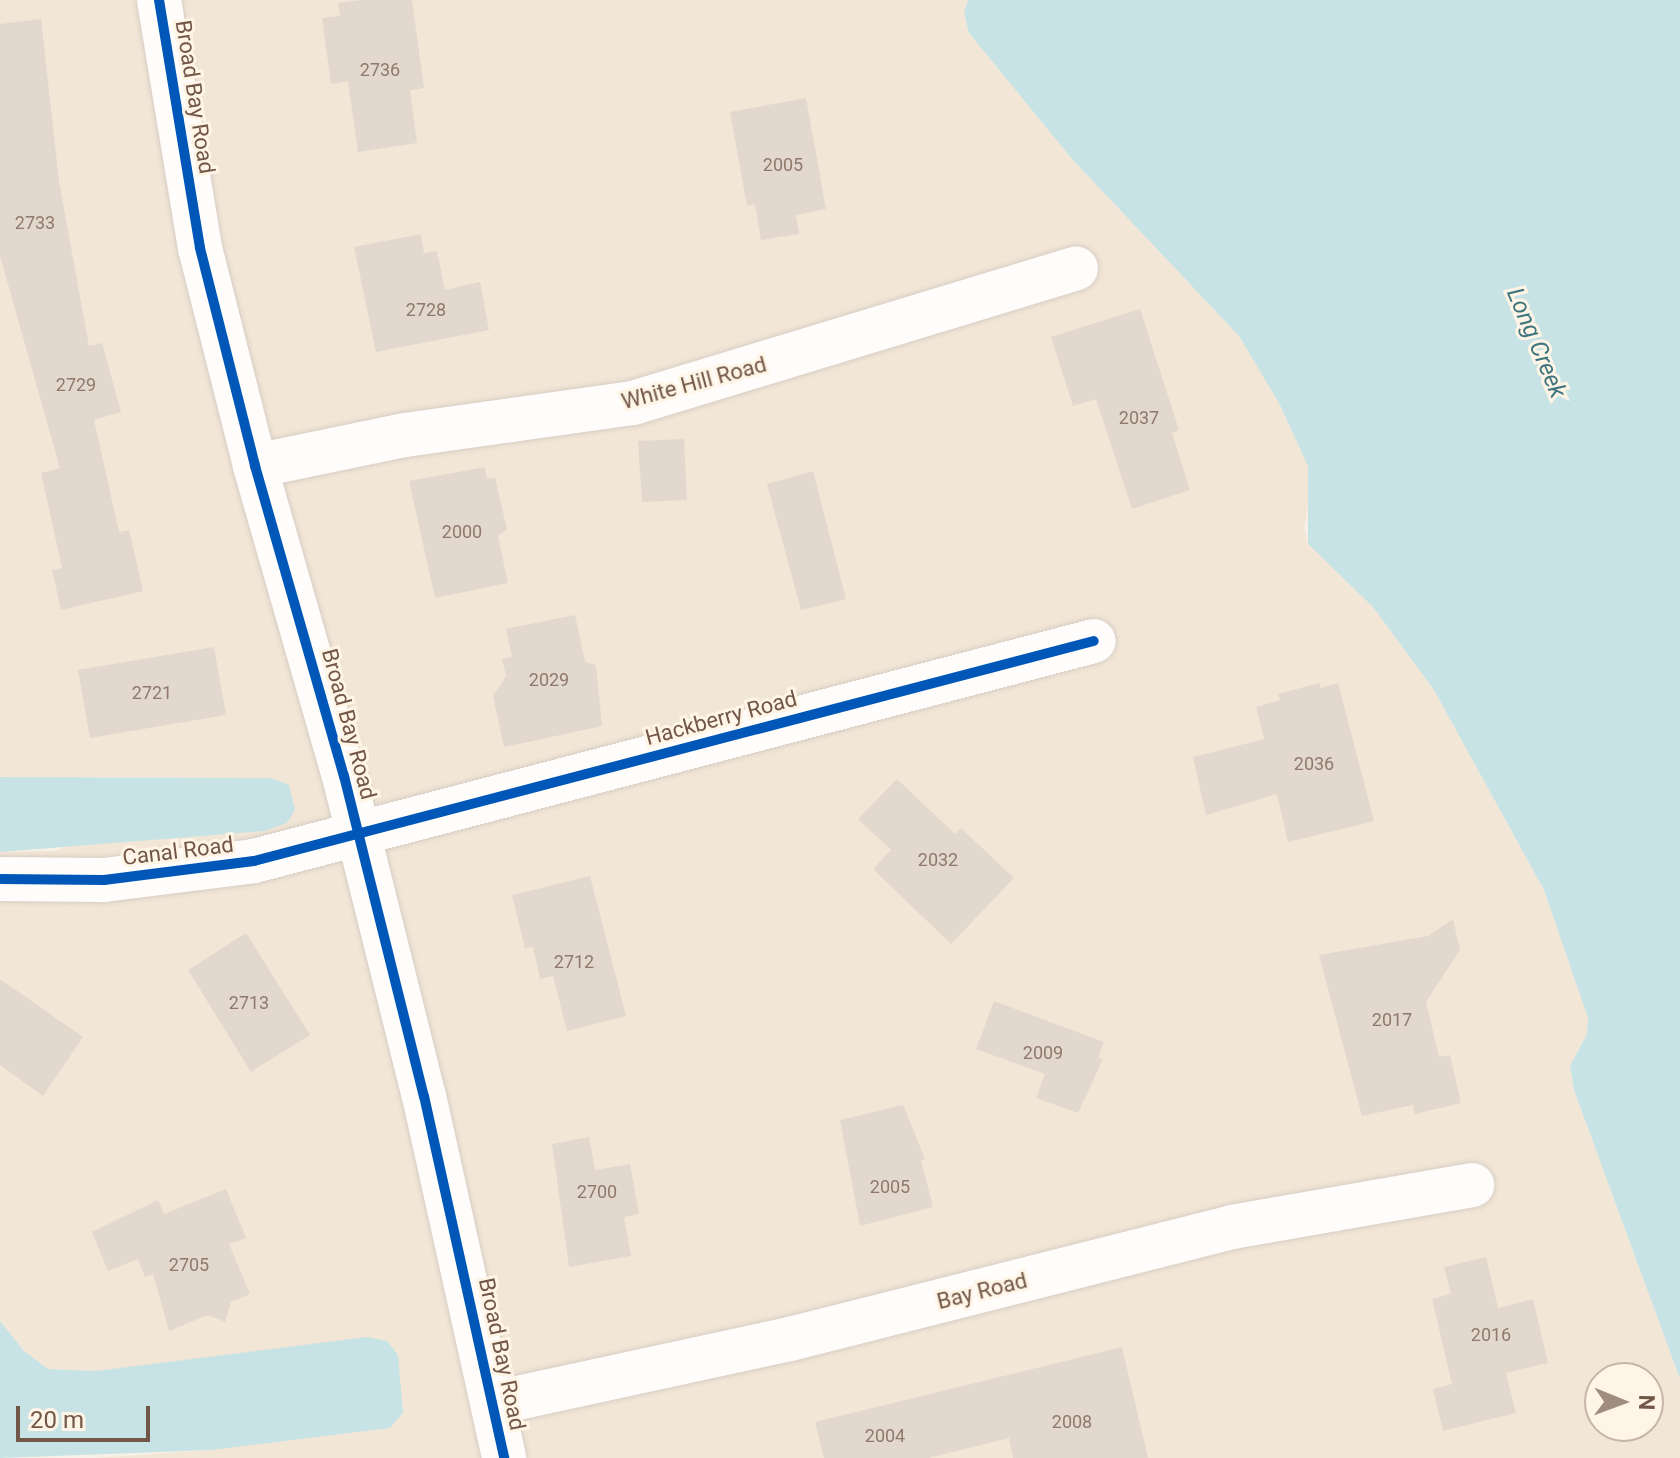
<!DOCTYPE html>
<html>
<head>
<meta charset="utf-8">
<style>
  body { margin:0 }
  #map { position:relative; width:1680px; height:1458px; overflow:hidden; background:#f6f0e6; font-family:Roboto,sans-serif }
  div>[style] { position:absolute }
  .residential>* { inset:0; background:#f2e6d6 }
  .water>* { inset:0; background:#c8e3e5 }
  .building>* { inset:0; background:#e2d8ce }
  .roads { filter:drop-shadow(0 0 2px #d7cdc4) drop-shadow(0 0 2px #d7cdc4) }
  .minor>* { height:44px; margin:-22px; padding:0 22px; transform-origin:22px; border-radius:22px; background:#fefdfb }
  .cycleway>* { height:10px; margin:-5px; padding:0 5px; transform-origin:5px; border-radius:5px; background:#0057b8 }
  span { translate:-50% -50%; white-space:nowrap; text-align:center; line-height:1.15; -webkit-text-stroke:6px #fff5e6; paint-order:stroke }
  .number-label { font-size:18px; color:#90796c }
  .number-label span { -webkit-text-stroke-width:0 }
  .street-label { font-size:22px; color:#725748 }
  .water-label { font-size:24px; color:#3f757f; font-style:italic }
  .north { position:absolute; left:1584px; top:1362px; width:80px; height:80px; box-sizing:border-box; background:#fff5e6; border:2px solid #c7b6a7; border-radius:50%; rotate:91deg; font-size:22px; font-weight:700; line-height:32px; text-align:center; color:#725748 }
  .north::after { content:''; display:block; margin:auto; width:28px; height:36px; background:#a08d7f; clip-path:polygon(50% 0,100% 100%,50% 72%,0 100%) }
  .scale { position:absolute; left:16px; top:1406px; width:134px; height:36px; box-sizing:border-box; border:4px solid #725748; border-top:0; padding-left:10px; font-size:24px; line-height:28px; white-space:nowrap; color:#725748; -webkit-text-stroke:6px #fff5e6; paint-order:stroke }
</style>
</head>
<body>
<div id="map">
  <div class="residential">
    <div style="clip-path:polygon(evenodd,0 0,968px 0,964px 13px,969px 33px,1072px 159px,1239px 336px,1280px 405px,1308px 466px,1311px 488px,1304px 528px,1308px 544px,1373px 607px,1434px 690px,1544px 890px,1588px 1018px,1587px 1034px,1570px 1066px,1574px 1090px,1680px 1379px,1680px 1458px,96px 1458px,211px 1450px,96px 1371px,48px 1369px,24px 1351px,0 1321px,0 852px,54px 851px,272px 778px,0 777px,0 0,1600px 1378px,1648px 1378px,1648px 1426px,1600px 1426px,1600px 1378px)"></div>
  </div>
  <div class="water">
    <div style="clip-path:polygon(968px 0,1680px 0,1680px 1379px,1574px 1090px,1570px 1066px,1587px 1034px,1588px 1018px,1544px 890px,1434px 690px,1373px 607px,1308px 544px,1308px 466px,1280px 405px,1239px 336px,1072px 159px,969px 33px,964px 13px)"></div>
    <div style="clip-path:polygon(0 777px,272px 778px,289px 785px,295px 810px,287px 823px,265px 831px,0 852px)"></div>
    <div style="clip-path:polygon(0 1321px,24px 1351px,48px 1369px,96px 1371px,367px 1337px,387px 1341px,398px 1355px,403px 1413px,390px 1428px,211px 1450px,0 1458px)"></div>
  </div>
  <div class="building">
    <div style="clip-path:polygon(360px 0,412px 0,424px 88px,410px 90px,417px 143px,358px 152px,348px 81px,331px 84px,322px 18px,340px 16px,338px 3px)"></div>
    <div style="clip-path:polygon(41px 19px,59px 181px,89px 346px,102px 343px,121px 412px,94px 420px,119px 532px,129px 530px,143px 591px,61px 610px,52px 570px,62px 568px,41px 473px,60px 468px,0 256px,0 24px)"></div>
    <div style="clip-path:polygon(806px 98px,826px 209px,796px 215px,799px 234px,761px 240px,755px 204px,747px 206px,730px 112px)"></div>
    <div style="clip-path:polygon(421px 234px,424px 253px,437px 251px,445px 290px,480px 282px,489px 330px,376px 352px,354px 247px)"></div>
    <div style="clip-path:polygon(1140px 309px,1179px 430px,1172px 433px,1190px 490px,1132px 509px,1096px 399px,1073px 406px,1051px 337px)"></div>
    <div style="clip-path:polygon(684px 439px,687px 500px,642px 502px,638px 441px)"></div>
    <div style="clip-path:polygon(485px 467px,487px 479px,495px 478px,507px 529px,498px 536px,508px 583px,435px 598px,409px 481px)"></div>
    <div style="clip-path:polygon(813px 471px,846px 599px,801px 610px,767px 484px)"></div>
    <div style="clip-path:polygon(575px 615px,585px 662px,596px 665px,602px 726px,504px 747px,493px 696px,506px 676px,502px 659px,512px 657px,506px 629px)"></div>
    <div style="clip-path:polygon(214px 647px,226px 715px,90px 738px,78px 670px)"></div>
    <div style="clip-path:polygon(1319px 683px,1321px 688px,1338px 683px,1374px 821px,1288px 842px,1277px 794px,1206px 815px,1193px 757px,1264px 739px,1256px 707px,1280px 700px,1278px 694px)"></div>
    <div style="clip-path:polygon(897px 779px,955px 834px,961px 828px,1014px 878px,951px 944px,873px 869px,891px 850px,858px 819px)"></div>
    <div style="clip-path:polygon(590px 876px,626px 1016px,567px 1031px,553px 976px,540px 979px,533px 947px,525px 948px,512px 895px)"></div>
    <div style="clip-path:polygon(1453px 919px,1460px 950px,1426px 1002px,1439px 1057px,1450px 1055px,1461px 1103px,1415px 1114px,1413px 1105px,1362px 1116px,1319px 955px,1428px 936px)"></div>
    <div style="clip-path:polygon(246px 933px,310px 1035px,251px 1072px,188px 970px)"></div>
    <div style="clip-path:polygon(0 979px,83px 1037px,43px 1096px,0 1065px)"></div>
    <div style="clip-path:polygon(994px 1001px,1104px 1042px,1098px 1058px,1103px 1059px,1078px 1113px,1036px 1098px,1045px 1074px,976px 1049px)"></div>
    <div style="clip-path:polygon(903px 1105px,925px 1159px,921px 1160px,933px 1207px,860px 1226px,840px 1120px)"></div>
    <div style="clip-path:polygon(589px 1137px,595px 1170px,630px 1164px,639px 1214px,624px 1217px,631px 1256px,569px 1267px,552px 1144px)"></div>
    <div style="clip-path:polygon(226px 1189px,246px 1238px,229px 1244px,250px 1294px,231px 1302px,225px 1322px,208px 1315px,169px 1331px,153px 1274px,145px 1277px,138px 1259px,108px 1271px,92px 1232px,158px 1200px,164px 1214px)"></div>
    <div style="clip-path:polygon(1486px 1257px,1498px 1308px,1533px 1299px,1548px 1363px,1506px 1373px,1516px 1413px,1443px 1431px,1433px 1389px,1452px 1384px,1432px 1299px,1451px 1294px,1444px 1267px)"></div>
    <div style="clip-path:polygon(1122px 1347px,1148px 1458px,1013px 1458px,1009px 1438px,928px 1458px,824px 1458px,815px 1422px)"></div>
  </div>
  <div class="roads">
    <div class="minor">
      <div style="left:159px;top:0;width:251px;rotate:80.6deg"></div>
      <div style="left:200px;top:248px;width:225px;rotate:75.8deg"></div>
      <div style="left:255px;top:466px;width:323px;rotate:74deg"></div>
      <div style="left:344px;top:776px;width:330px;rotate:76deg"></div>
      <div style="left:424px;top:1096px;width:371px;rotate:77.5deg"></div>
      <div style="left:255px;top:466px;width:153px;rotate:-11.7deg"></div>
      <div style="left:405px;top:435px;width:230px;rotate:-8deg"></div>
      <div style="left:633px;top:403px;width:463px;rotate:-16.9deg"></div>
      <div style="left:0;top:879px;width:104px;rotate:0.6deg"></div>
      <div style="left:104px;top:880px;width:151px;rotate:-7.2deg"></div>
      <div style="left:254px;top:861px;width:868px;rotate:-14.68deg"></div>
      <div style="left:494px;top:1403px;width:303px;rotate:-12.2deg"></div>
      <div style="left:790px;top:1339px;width:456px;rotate:-14.2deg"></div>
      <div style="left:1232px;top:1227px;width:244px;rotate:-9.9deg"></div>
    </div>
  </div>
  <div class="cycleway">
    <div style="left:159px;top:0;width:251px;rotate:80.6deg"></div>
    <div style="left:200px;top:248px;width:225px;rotate:75.8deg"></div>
    <div style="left:255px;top:466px;width:323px;rotate:74deg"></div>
    <div style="left:344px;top:776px;width:330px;rotate:76deg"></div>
    <div style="left:424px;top:1096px;width:371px;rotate:77.5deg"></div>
    <div style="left:0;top:879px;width:104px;rotate:0.6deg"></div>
    <div style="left:104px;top:880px;width:151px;rotate:-7.2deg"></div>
    <div style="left:254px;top:861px;width:868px;rotate:-14.68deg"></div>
  </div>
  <div class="number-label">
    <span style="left:380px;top:70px">2736</span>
    <span style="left:783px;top:165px">2005</span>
    <span style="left:35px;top:223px">2733</span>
    <span style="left:426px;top:310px">2728</span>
    <span style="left:76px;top:385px">2729</span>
    <span style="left:1139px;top:418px">2037</span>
    <span style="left:462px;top:532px">2000</span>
    <span style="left:549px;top:680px">2029</span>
    <span style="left:152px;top:693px">2721</span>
    <span style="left:1314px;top:764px">2036</span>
    <span style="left:938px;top:860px">2032</span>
    <span style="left:574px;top:962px">2712</span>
    <span style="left:249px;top:1003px">2713</span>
    <span style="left:1392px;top:1020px">2017</span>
    <span style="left:1043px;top:1053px">2009</span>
    <span style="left:890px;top:1187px">2005</span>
    <span style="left:597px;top:1192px">2700</span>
    <span style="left:189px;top:1265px">2705</span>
    <span style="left:1491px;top:1335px">2016</span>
    <span style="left:1072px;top:1422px">2008</span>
    <span style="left:885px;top:1436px">2004</span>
  </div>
  <div class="street-label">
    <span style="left:195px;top:97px;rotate:81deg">Broad Bay Road</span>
    <span style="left:694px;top:383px;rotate:-15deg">White Hill Road</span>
    <span style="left:721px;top:718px;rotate:-15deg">Hackberry Road</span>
    <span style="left:349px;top:724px;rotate:75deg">Broad Bay Road</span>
    <span style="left:178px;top:851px;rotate:-7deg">Canal Road</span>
    <span style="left:982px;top:1291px;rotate:-14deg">Bay Road</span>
    <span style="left:502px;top:1354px;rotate:78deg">Broad Bay Road</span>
  </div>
  <div class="water-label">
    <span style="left:1536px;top:343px;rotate:67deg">Long Creek</span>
  </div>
  <div class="north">N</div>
  <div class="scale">20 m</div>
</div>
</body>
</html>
